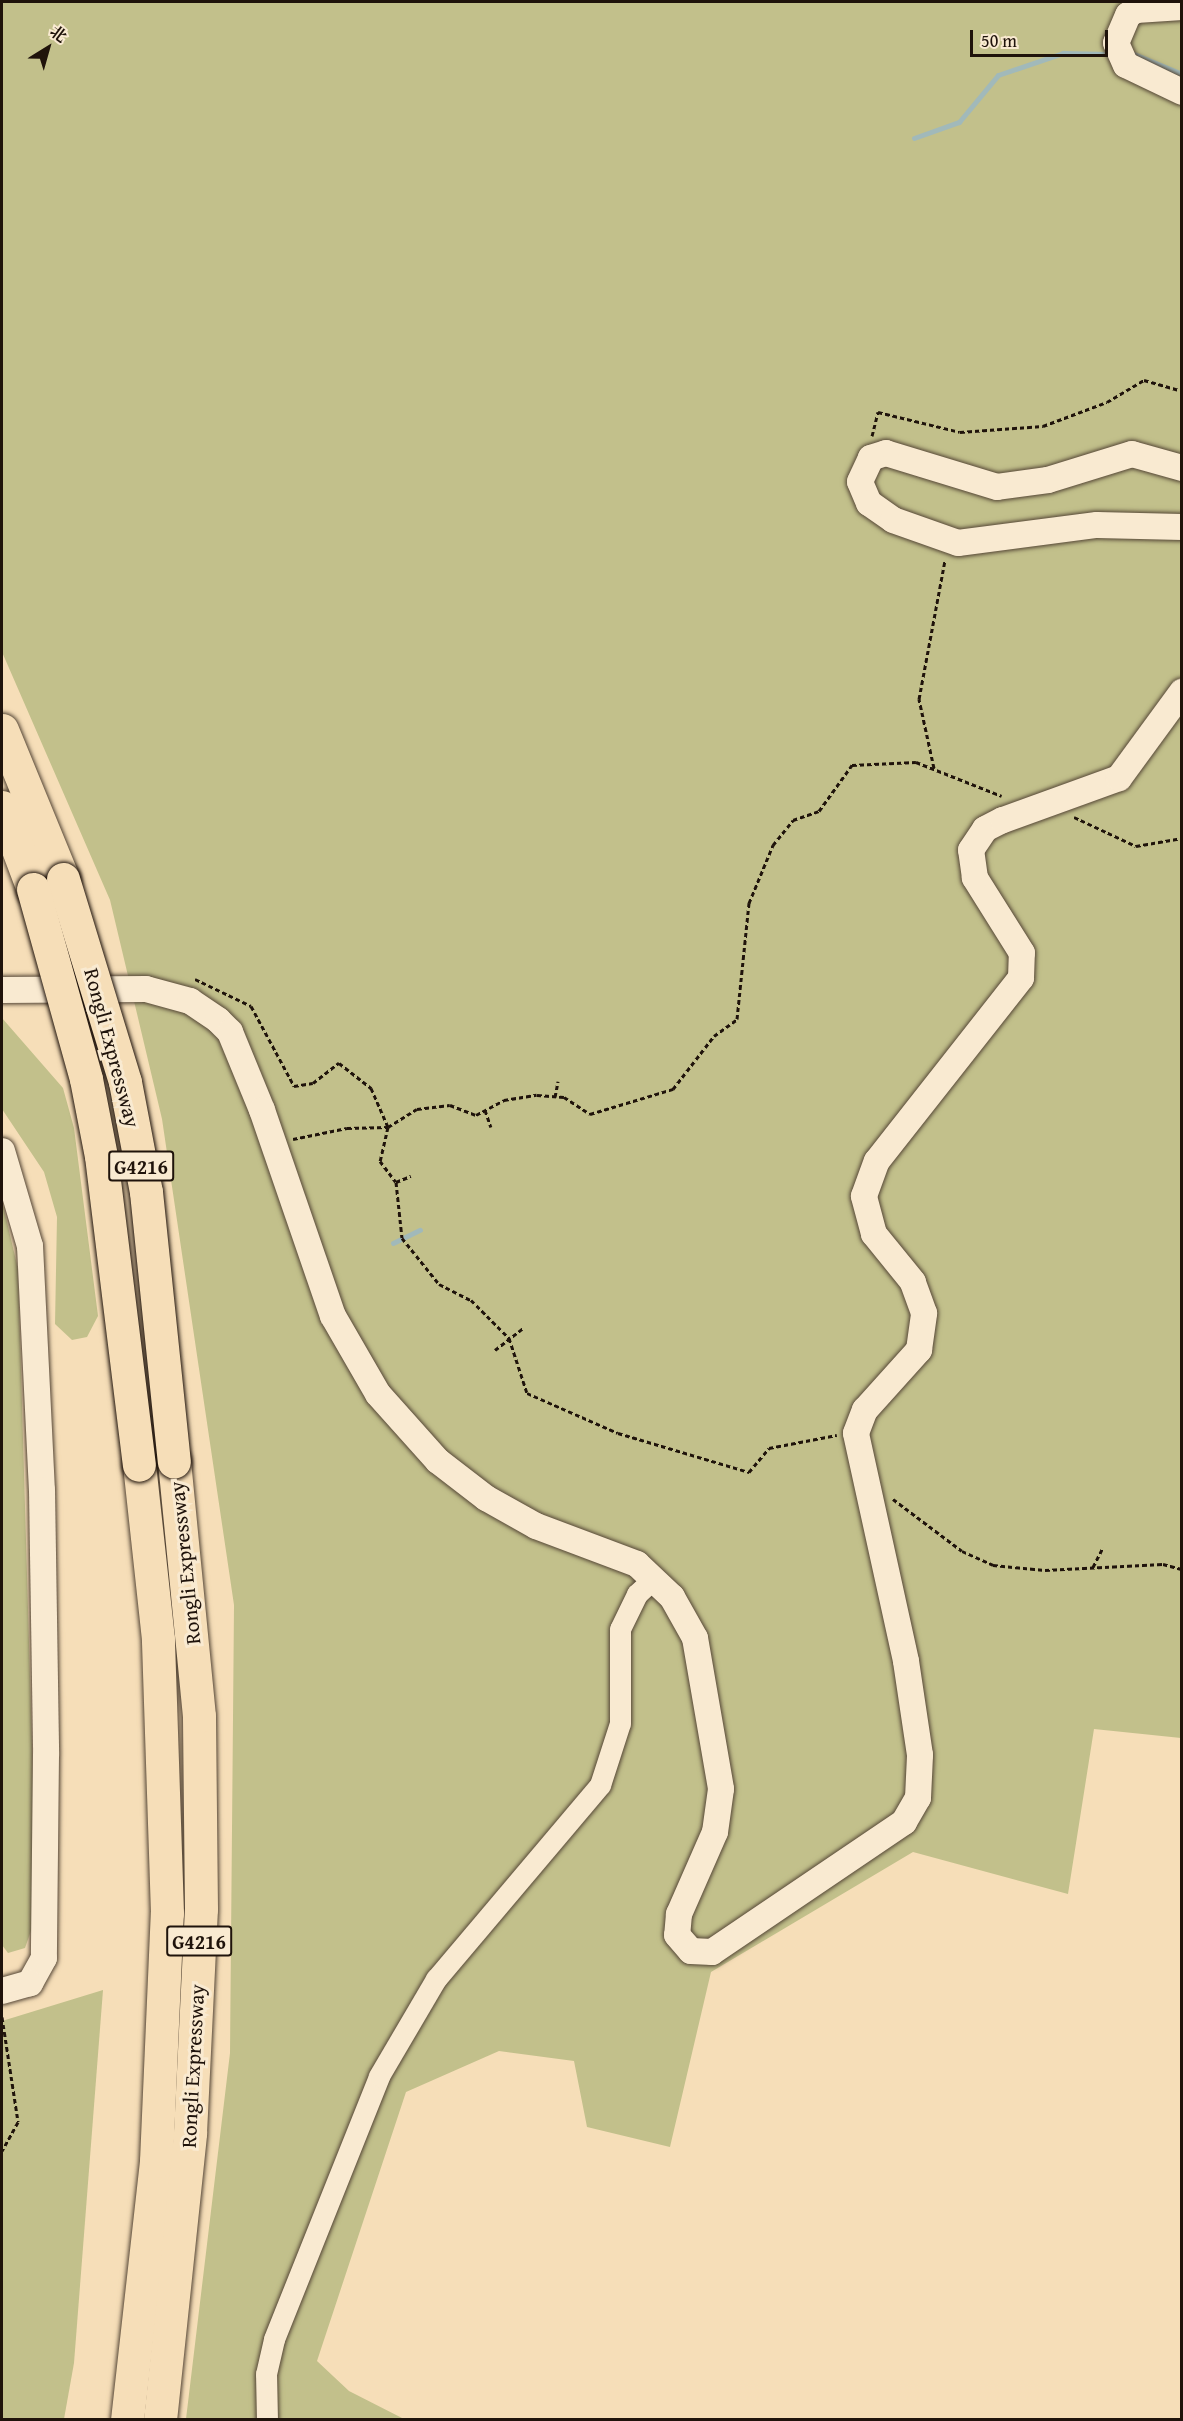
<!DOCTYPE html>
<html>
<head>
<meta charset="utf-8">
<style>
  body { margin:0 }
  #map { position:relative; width:1183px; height:2421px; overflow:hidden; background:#f6deb8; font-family:"Gentium Book Plus","Noto Serif SC",serif }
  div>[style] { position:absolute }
  .green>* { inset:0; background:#c2c08b }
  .stream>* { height:5px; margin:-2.5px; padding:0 2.5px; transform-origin:2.5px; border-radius:2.5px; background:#a1b9ba }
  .path>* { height:3px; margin-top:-1.5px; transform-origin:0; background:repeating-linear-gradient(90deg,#1f130b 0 4.5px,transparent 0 7.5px) }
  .roads { filter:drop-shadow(0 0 2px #554636) drop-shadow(0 0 2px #554636) }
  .minor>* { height:21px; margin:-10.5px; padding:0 10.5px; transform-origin:10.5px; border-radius:10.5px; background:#f9ead1 }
  .tertiary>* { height:26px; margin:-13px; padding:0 13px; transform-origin:13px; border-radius:13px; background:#f9ead1 }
  .motorway>* { height:33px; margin:-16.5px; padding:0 16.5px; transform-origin:16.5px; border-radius:16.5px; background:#f6deb8 }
  .bridges { filter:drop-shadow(0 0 2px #1f130b) drop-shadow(0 0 2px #1f130b) }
  .motorway-bridge>* { height:33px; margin:-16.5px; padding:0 16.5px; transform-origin:16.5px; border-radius:16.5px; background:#f6deb8 }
  span { translate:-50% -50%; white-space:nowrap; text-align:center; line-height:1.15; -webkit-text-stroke:6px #f9ead1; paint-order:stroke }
  .shield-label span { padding:2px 4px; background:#f9ead1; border:2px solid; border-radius:4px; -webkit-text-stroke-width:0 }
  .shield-label { font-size:20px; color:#1f130b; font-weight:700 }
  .street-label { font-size:21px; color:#1f130b }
  .frame { position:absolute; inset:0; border:3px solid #1f130b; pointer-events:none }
  .north { position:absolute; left:18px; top:18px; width:60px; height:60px; -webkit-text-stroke:4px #f9ead1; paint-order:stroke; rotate:37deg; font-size:16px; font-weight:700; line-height:24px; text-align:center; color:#1f130b }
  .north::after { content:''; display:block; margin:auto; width:21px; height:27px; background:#1f130b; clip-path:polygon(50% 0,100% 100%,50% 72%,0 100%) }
  .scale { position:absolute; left:970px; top:30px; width:138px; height:27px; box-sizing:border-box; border:3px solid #1f130b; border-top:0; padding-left:8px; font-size:18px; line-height:21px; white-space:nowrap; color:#1f130b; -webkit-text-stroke:4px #f9ead1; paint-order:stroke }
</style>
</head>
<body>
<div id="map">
  <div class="green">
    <div style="clip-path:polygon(2px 2px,1181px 2px,1181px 1738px,1094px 1729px,1068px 1894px,913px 1852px,711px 1972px,670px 2147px,587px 2127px,574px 2061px,499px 2051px,406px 2092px,317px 2361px,349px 2391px,404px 2419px,186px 2419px,230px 2053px,234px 1605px,162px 1119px,110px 900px,2px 652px)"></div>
    <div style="clip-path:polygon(2px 1018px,63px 1088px,74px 1128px,98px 1316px,87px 1337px,72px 1340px,55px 1324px,57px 1217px,44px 1172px,2px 1109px)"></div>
    <div style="clip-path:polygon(2px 1201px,18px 1269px,33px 1779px,33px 1925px,25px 1948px,8px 1953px,2px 1945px)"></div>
    <div style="clip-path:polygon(103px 1990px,74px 2363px,64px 2419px,2px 2419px,2px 2021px)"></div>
  </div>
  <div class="stream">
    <div style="left:1134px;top:54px;width:52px;rotate:22.6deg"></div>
    <div style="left:914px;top:138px;width:48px;rotate:-19.6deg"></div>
    <div style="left:959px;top:122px;width:61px;rotate:-50.3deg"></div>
    <div style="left:998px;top:75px;width:69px;rotate:-18.7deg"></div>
    <div style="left:1063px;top:53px;width:46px;rotate:1.2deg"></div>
    <div style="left:393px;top:1243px;width:30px;rotate:-26deg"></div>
  </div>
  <div class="path">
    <div style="left:872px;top:436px;width:25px;rotate:-76deg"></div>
    <div style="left:878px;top:412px;width:84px;rotate:13.7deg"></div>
    <div style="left:960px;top:432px;width:83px;rotate:-4.1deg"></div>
    <div style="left:1043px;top:426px;width:68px;rotate:-20.6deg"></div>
    <div style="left:1107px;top:402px;width:43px;rotate:-30.7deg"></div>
    <div style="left:1144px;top:380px;width:40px;rotate:16deg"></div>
    <div style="left:934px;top:768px;width:71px;rotate:-102.3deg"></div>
    <div style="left:919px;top:699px;width:141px;rotate:-79.4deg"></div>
    <div style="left:1074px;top:817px;width:68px;rotate:25.1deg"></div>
    <div style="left:1136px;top:846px;width:47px;rotate:-9.9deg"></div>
    <div style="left:195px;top:979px;width:62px;rotate:25.7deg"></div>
    <div style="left:251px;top:1006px;width:91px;rotate:61.7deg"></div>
    <div style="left:294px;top:1086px;width:19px;rotate:-9deg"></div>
    <div style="left:313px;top:1083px;width:33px;rotate:-38deg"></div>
    <div style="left:339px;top:1063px;width:41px;rotate:38deg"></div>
    <div style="left:371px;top:1088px;width:43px;rotate:66.4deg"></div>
    <div style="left:388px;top:1127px;width:34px;rotate:-32deg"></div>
    <div style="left:417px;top:1109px;width:33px;rotate:-7deg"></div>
    <div style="left:450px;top:1105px;width:28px;rotate:21deg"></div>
    <div style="left:476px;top:1115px;width:32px;rotate:-28deg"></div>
    <div style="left:504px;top:1100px;width:33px;rotate:-9deg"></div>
    <div style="left:537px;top:1095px;width:27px;rotate:4deg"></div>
    <div style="left:564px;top:1097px;width:31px;rotate:33deg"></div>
    <div style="left:590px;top:1114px;width:87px;rotate:-16.8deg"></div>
    <div style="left:673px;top:1089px;width:67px;rotate:-52.3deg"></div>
    <div style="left:714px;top:1036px;width:29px;rotate:-36deg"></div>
    <div style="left:737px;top:1019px;width:117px;rotate:-84.1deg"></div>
    <div style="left:749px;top:903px;width:63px;rotate:-67.5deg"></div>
    <div style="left:773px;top:845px;width:32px;rotate:-51deg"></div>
    <div style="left:793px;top:820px;width:28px;rotate:-19deg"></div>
    <div style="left:819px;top:811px;width:57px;rotate:-54.3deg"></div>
    <div style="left:852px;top:765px;width:64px;rotate:-2.7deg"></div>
    <div style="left:916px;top:762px;width:92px;rotate:21.6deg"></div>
    <div style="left:555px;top:1097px;width:16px;rotate:-79deg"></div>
    <div style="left:485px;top:1110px;width:18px;rotate:71deg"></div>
    <div style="left:293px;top:1139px;width:55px;rotate:-11.5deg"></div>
    <div style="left:347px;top:1128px;width:41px;rotate:-1.4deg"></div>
    <div style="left:388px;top:1127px;width:35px;rotate:103deg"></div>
    <div style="left:380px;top:1161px;width:26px;rotate:53deg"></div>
    <div style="left:396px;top:1182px;width:56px;rotate:83.9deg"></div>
    <div style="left:402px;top:1238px;width:59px;rotate:51.2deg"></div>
    <div style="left:439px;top:1284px;width:36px;rotate:27deg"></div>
    <div style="left:471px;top:1300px;width:54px;rotate:45deg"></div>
    <div style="left:509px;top:1338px;width:58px;rotate:71.9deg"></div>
    <div style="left:527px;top:1393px;width:99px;rotate:23.7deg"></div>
    <div style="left:618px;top:1433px;width:137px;rotate:16.6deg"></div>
    <div style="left:749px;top:1472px;width:31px;rotate:-50deg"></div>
    <div style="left:769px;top:1448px;width:69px;rotate:-10.8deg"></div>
    <div style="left:396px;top:1182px;width:16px;rotate:-22deg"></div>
    <div style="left:495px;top:1350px;width:36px;rotate:-38deg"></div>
    <div style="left:893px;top:1499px;width:86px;rotate:37deg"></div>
    <div style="left:962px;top:1551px;width:34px;rotate:24deg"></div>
    <div style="left:993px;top:1565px;width:52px;rotate:5.5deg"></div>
    <div style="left:1045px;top:1570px;width:118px;rotate:-2.9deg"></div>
    <div style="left:1163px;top:1564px;width:20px;rotate:15deg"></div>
    <div style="left:1093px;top:1567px;width:22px;rotate:-63deg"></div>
    <div style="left:2px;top:2017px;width:106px;rotate:81.3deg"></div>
    <div style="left:18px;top:2122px;width:33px;rotate:119deg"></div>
  </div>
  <div class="roads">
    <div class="minor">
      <div style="left:267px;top:2420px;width:46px;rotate:-91.2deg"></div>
      <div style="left:266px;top:2374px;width:36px;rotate:-77deg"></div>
      <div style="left:274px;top:2339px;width:283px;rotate:-68.2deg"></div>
      <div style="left:379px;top:2076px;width:113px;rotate:-59.6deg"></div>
      <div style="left:436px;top:1979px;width:254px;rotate:-49.8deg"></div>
      <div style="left:600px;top:1785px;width:65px;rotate:-72.1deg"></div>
      <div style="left:620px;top:1723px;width:94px;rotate:-90deg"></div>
      <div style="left:620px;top:1629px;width:39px;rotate:-64deg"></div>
      <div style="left:637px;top:1594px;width:23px;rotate:-43deg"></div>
    </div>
    <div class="tertiary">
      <div style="left:1182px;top:7px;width:46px;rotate:176.3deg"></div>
      <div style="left:1136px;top:10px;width:9px;rotate:148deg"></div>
      <div style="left:1128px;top:15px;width:30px;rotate:113deg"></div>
      <div style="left:1116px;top:43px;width:24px;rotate:66deg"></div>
      <div style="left:1126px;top:65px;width:62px;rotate:25.7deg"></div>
      <div style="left:1182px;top:468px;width:52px;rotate:-164.4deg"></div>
      <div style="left:1132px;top:454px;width:88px;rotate:162.8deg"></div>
      <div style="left:1048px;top:480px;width:51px;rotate:172.2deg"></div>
      <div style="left:997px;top:487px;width:116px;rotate:-163deg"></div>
      <div style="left:886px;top:453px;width:16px;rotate:162deg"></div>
      <div style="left:871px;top:458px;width:26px;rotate:115deg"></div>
      <div style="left:860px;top:482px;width:23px;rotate:67deg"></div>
      <div style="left:869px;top:503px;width:29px;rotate:35deg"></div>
      <div style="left:893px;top:520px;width:69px;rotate:19.5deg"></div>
      <div style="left:958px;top:543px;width:140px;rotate:-7.4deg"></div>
      <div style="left:1097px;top:525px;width:85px;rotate:1.3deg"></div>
      <div style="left:2px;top:990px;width:144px;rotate:-0.4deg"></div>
      <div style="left:146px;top:989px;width:46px;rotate:15.3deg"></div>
      <div style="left:190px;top:1001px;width:34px;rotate:34deg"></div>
      <div style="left:218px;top:1020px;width:17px;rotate:45deg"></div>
      <div style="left:230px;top:1032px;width:84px;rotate:67.7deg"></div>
      <div style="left:262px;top:1110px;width:218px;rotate:71deg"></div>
      <div style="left:333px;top:1316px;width:90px;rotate:60deg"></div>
      <div style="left:378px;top:1394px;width:90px;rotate:48.2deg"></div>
      <div style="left:438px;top:1461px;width:61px;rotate:37.6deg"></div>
      <div style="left:486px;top:1498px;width:57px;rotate:29.2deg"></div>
      <div style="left:536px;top:1526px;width:108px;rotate:20.6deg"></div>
      <div style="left:637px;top:1564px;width:48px;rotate:43.3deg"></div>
      <div style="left:672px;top:1597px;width:47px;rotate:60.7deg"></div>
      <div style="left:695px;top:1638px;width:153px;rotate:80.2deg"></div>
      <div style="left:721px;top:1789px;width:43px;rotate:97.9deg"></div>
      <div style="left:715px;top:1832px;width:90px;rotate:113.7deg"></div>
      <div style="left:679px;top:1914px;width:21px;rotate:95deg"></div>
      <div style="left:677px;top:1935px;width:21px;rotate:49deg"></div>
      <div style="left:691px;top:1951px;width:21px;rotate:3deg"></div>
      <div style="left:712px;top:1952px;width:232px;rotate:-34.1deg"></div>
      <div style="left:904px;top:1822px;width:28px;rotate:-60deg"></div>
      <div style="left:918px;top:1798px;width:43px;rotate:-87.3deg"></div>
      <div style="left:920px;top:1755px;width:95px;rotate:-98.5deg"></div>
      <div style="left:906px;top:1661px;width:233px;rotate:-102.4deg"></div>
      <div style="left:856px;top:1433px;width:25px;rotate:-69deg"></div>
      <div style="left:865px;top:1410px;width:81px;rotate:-48deg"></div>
      <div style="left:919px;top:1350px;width:37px;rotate:-82deg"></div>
      <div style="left:924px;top:1313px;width:33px;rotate:-110deg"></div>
      <div style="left:913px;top:1282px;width:62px;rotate:-129.1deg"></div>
      <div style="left:874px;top:1234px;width:39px;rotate:-105deg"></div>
      <div style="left:864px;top:1196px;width:37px;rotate:-70deg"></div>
      <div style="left:877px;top:1161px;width:233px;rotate:-51.8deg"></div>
      <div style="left:1021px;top:978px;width:25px;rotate:-88deg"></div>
      <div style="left:1022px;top:953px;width:89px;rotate:-122.1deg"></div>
      <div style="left:975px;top:878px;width:28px;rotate:-98deg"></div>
      <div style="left:971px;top:850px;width:25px;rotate:-56deg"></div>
      <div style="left:985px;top:829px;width:20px;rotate:-27deg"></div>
      <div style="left:1003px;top:820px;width:123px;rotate:-19.9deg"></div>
      <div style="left:1119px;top:778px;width:107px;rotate:-53.8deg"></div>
      <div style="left:2px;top:1151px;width:99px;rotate:73.6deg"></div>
      <div style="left:30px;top:1246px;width:244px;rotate:87.2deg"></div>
      <div style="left:42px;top:1490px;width:265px;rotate:89.1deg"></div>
      <div style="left:46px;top:1755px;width:203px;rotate:90.6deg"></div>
      <div style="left:44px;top:1958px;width:29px;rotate:119deg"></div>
      <div style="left:30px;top:1983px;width:29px;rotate:164deg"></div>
    </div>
    <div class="motorway">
      <div style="left:2px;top:730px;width:161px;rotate:67.7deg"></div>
      <div style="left:2px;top:807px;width:88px;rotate:69.3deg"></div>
      <div style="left:127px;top:2420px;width:261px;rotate:-83.6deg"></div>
      <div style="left:156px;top:2161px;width:248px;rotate:-87.5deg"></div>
      <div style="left:167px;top:1913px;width:274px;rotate:-91.9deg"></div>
      <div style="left:158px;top:1639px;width:175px;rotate:-96.2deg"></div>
      <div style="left:160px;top:2420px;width:289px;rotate:-84deg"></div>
      <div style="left:190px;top:2133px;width:224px;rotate:-87.2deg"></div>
      <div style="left:201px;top:1909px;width:193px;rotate:-90.6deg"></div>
      <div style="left:199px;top:1716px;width:255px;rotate:-95.6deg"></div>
    </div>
  </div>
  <div class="bridges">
    <div class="motorway-bridge">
      <div style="left:63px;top:879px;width:212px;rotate:73deg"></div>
      <div style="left:125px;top:1082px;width:112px;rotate:79.2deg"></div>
      <div style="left:146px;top:1192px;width:271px;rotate:84.1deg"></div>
      <div style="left:33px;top:889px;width:197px;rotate:74.4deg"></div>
      <div style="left:86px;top:1079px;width:78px;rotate:79deg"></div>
      <div style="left:101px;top:1156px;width:311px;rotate:83deg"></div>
    </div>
  </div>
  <div class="shield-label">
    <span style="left:141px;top:1166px">G4216</span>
    <span style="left:199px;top:1941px">G4216</span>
  </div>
  <div class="street-label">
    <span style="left:112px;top:1048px;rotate:75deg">Rongli Expressway</span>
    <span style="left:185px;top:1563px;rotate:-96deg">Rongli Expressway</span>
    <span style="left:193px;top:2066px;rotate:-87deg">Rongli Expressway</span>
  </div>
  <div class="frame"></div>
  <div class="north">北</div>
  <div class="scale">50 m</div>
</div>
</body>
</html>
